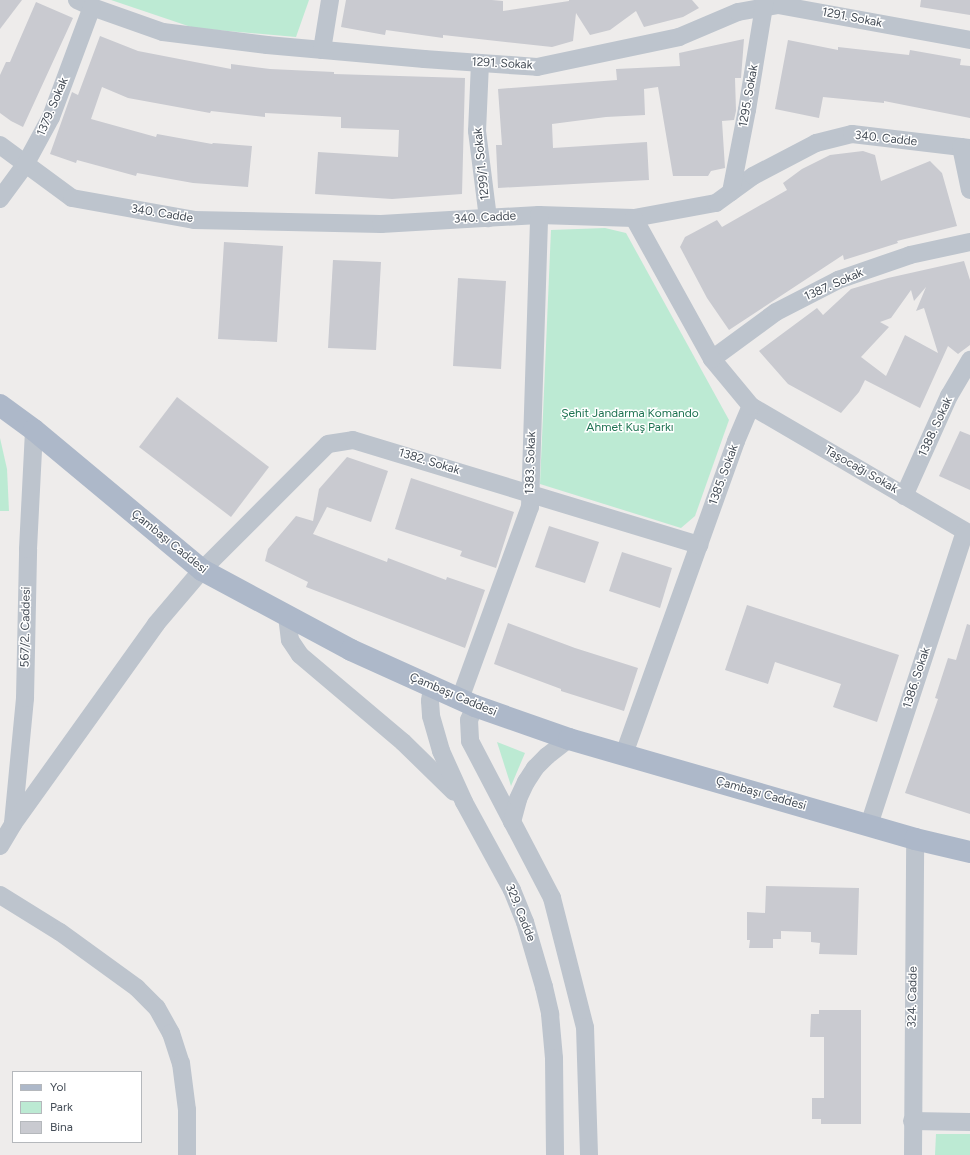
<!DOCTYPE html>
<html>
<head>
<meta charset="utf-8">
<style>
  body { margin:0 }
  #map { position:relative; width:970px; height:1155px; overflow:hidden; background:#eeeceb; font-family:Figtree,sans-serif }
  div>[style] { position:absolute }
  .green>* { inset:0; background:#bcead3 }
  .building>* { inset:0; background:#c9cad0 }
  .minor>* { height:18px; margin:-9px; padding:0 9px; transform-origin:9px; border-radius:9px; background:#bdc4cd }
  .major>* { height:22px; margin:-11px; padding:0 11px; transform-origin:11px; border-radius:11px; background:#adb8c9 }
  span { translate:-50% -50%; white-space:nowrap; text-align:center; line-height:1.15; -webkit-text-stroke:3px #fff; paint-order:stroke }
  .street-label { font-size:12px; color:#454d57 }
  .park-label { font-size:12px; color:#1d7251 }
  .legend { position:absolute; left:12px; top:1071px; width:130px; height:72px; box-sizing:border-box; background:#fff; border:1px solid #b5b8bc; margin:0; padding:5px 7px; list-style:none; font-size:12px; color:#454d57 }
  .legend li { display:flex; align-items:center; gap:8px; height:20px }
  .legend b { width:20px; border:1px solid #b5b8bc }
</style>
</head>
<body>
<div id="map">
  <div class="green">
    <div style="clip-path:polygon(111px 0,309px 0,296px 37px,194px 28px)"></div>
    <div style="clip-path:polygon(605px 228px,626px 233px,729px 420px,695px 516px,681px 528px,540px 484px,551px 230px)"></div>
    <div style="clip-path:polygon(0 438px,7px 469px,9px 511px,0 511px)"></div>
    <div style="clip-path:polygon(497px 742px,525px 753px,511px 786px)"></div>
    <div style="clip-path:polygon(936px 1134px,970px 1134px,970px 1155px,935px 1155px)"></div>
  </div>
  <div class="building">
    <div style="clip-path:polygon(0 0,22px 0,0 29px)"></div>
    <div style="clip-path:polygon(346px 0,492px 0,503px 1px,503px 11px,569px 1px,569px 0,692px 0,699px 8px,683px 17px,644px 27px,636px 11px,610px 30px,590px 35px,576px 13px,573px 41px,552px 47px,443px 35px,443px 38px,386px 30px,385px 35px,341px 27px)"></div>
    <div style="clip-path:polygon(921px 0,970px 0,970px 15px,920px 7px)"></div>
    <div style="clip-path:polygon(36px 2px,73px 18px,23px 127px,11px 121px,0 113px,0 75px,6px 62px,10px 62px)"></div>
    <div style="clip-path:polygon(100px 36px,138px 51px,231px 69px,231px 64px,270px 69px,334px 72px,334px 74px,465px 78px,462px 194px,392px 199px,315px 194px,318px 152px,398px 157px,399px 130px,341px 128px,341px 117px,265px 113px,265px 117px,211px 111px,210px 113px,128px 98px,102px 87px,91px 119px,156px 137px,157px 134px,212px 144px,213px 143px,252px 146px,248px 187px,193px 183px,137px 173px,136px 176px,77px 160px,76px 163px,50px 154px,72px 92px,78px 95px)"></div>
    <div style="clip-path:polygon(744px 39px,741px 78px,735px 78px,736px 111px,734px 120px,722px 121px,725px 168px,711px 171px,708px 176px,673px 176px,658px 87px,644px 89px,645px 115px,606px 117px,552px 124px,553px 148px,647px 142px,649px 180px,498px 188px,496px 145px,502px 145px,498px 89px,617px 80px,616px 69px,680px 66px,679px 53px)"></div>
    <div style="clip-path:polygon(788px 40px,838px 50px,838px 47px,909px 55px,910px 50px,961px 59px,960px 65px,970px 66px,970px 118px,884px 101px,884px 103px,823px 97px,819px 118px,775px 109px)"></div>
    <div style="clip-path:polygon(863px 151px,875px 155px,881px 181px,930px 161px,942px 173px,957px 226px,897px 241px,898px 243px,844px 260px,843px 255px,729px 330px,707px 298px,680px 247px,685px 237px,717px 220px,722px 227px,787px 190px,783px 183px,802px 169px,830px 155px)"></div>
    <div style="clip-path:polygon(224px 242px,283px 246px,277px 342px,218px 339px)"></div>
    <div style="clip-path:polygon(333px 260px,381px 262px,376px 350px,328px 348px)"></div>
    <div style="clip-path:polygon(evenodd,964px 261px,970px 280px,970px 345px,958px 354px,948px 346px,920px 408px,865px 380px,859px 392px,841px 413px,788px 384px,759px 351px,817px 308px,823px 315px,851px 289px,888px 278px,964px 261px,926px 287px,916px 311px,924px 308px,938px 353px,905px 335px,886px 376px,861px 357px,889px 327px,880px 322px,891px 318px,911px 290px,914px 301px,926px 287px)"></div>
    <div style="clip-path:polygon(458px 278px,506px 281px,501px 369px,453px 366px)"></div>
    <div style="clip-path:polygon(177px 397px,269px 467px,231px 517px,139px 447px)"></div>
    <div style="clip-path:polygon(960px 431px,970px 435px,970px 490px,939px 476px)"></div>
    <div style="clip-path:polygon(347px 457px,388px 471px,371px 522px,327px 507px,313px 534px,387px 562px,388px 558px,446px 580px,447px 577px,485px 590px,465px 648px,306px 587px,308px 582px,265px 561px,268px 549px,296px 516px,313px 521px,319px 489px)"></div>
    <div style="clip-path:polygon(411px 478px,514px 512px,496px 568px,460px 556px,462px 551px,395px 529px)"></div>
    <div style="clip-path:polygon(549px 526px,599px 542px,585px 583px,535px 567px)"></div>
    <div style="clip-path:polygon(622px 552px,672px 568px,660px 608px,609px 591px)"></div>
    <div style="clip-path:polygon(747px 605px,899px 655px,877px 722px,833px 707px,841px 684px,775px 662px,768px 684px,725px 670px)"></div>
    <div style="clip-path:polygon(508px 623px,575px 648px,638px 668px,624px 711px,561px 691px,561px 689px,494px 664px)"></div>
    <div style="clip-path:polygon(967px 624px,970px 625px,970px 814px,905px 793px,938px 699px,935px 698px,948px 658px,956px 660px)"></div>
    <div style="clip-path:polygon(766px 886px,859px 888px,857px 955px,819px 954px,820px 943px,811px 942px,811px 932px,781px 931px,781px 939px,773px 939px,773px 948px,749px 948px,750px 940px,747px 940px,747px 912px,765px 913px)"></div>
    <div style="clip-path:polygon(819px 1010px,861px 1010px,861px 1124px,821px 1124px,821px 1119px,812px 1119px,812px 1098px,824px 1098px,824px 1037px,810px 1037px,811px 1014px,819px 1014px)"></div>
  </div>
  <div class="minor">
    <div style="left:77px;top:0;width:17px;rotate:25deg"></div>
    <div style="left:92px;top:7px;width:75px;rotate:19.4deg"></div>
    <div style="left:163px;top:32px;width:105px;rotate:7.1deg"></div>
    <div style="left:267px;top:45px;width:158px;rotate:5.1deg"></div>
    <div style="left:424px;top:59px;width:113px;rotate:4deg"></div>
    <div style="left:537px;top:67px;width:145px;rotate:-11.9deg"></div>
    <div style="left:679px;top:37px;width:64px;rotate:-23deg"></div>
    <div style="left:738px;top:12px;width:41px;rotate:-9.9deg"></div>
    <div style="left:778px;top:5px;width:195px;rotate:10.3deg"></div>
    <div style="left:322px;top:50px;width:51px;rotate:-80.9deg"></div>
    <div style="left:480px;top:63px;width:68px;rotate:92.5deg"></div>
    <div style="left:477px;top:131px;width:88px;rotate:82.8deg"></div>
    <div style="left:0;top:145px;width:89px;rotate:36.4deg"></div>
    <div style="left:72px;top:198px;width:124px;rotate:10.2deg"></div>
    <div style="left:194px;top:220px;width:187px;rotate:1.2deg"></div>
    <div style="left:381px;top:224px;width:158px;rotate:-3.3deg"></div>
    <div style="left:539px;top:215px;width:95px;rotate:1.8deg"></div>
    <div style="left:634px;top:218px;width:83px;rotate:-10.4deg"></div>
    <div style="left:716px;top:203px;width:46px;rotate:-36.1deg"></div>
    <div style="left:753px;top:176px;width:71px;rotate:-27.6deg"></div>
    <div style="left:816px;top:143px;width:37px;rotate:-14deg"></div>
    <div style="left:852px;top:134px;width:119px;rotate:6.8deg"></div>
    <div style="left:961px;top:147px;width:44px;rotate:78.2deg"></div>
    <div style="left:731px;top:192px;width:84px;rotate:-79deg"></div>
    <div style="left:747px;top:110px;width:111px;rotate:-80.7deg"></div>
    <div style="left:0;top:199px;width:42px;rotate:-53.7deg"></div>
    <div style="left:25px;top:165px;width:55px;rotate:-61.6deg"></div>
    <div style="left:51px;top:117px;width:117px;rotate:-69.6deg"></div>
    <div style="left:712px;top:359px;width:79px;rotate:-36.3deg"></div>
    <div style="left:776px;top:312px;width:70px;rotate:-27.3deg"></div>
    <div style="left:838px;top:280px;width:76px;rotate:-19.1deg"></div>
    <div style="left:910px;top:255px;width:61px;rotate:-12.2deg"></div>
    <div style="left:751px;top:406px;width:254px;rotate:30.3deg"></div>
    <div style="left:904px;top:496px;width:110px;rotate:-65.8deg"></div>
    <div style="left:949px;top:396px;width:42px;rotate:-59.7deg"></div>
    <div style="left:287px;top:616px;width:24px;rotate:83deg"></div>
    <div style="left:290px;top:640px;width:18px;rotate:56deg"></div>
    <div style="left:300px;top:655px;width:135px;rotate:40.2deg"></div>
    <div style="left:403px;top:742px;width:71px;rotate:44.4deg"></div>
    <div style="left:432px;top:687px;width:14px;rotate:98deg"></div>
    <div style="left:430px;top:701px;width:15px;rotate:86deg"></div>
    <div style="left:431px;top:716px;width:36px;rotate:74deg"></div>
    <div style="left:441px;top:751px;width:56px;rotate:65.7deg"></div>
    <div style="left:464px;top:802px;width:100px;rotate:61.4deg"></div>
    <div style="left:512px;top:890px;width:35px;rotate:68deg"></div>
    <div style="left:525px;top:922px;width:68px;rotate:73.7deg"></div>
    <div style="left:544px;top:987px;width:28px;rotate:77deg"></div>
    <div style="left:550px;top:1014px;width:44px;rotate:84.8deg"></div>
    <div style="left:554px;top:1058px;width:97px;rotate:89.4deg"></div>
    <div style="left:460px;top:699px;width:204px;rotate:-70deg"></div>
    <div style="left:530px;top:507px;width:292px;rotate:-88.2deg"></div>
    <div style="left:475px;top:706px;width:15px;rotate:113deg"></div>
    <div style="left:469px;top:720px;width:21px;rotate:87deg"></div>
    <div style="left:470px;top:741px;width:177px;rotate:62.4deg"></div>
    <div style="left:552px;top:898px;width:133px;rotate:75.7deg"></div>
    <div style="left:585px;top:1027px;width:128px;rotate:88.2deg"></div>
    <div style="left:624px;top:754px;width:332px;rotate:-70.3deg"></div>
    <div style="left:736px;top:441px;width:38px;rotate:-67deg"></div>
    <div style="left:751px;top:406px;width:61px;rotate:-129.7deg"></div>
    <div style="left:712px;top:359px;width:161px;rotate:-119deg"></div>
    <div style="left:512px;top:822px;width:24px;rotate:-75deg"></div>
    <div style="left:518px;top:799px;width:19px;rotate:-65deg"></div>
    <div style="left:526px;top:782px;width:17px;rotate:-57deg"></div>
    <div style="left:535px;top:768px;width:17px;rotate:-45deg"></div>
    <div style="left:547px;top:756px;width:28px;rotate:-38deg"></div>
    <div style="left:13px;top:823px;width:126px;rotate:-84.5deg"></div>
    <div style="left:25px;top:698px;width:149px;rotate:-88.8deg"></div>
    <div style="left:28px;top:549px;width:119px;rotate:-87.1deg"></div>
    <div style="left:869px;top:825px;width:308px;rotate:-71.9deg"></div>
    <div style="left:0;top:846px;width:26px;rotate:-59deg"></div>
    <div style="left:13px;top:824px;width:246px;rotate:-54.4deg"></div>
    <div style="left:156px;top:624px;width:71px;rotate:-49.6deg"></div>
    <div style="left:202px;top:570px;width:178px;rotate:-45deg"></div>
    <div style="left:328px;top:444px;width:25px;rotate:-9deg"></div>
    <div style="left:353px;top:440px;width:362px;rotate:16.9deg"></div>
    <div style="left:0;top:895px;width:70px;rotate:31.7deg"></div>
    <div style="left:60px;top:932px;width:95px;rotate:36deg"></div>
    <div style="left:137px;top:988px;width:28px;rotate:45deg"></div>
    <div style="left:157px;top:1008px;width:29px;rotate:61deg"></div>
    <div style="left:171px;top:1033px;width:32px;rotate:72deg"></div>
    <div style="left:181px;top:1063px;width:47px;rotate:82.7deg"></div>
    <div style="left:187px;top:1110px;width:45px;rotate:90deg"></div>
    <div style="left:912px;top:1121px;width:58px;rotate:1deg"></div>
    <div style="left:913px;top:1155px;width:316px;rotate:-89.6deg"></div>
  </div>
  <div class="major">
    <div style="left:0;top:405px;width:42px;rotate:36.3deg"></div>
    <div style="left:34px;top:430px;width:219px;rotate:39.8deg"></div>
    <div style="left:202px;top:570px;width:169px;rotate:28.2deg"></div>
    <div style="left:351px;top:650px;width:136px;rotate:24.3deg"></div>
    <div style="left:475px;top:706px;width:100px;rotate:19.3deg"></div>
    <div style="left:569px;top:739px;width:360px;rotate:16.1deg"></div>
    <div style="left:915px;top:839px;width:57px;rotate:13.3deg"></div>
  </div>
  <div class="street-label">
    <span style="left:852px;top:18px;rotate:11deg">1291. Sokak</span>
    <span style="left:502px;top:64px;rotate:3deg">1291. Sokak</span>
    <span style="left:749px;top:96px;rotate:-80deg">1295. Sokak</span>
    <span style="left:53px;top:107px;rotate:-67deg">1379. Sokak</span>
    <span style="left:886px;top:139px;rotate:6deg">340. Cadde</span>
    <span style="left:482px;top:164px;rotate:-96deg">1299/1. Sokak</span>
    <span style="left:162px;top:214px;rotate:9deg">340. Cadde</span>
    <span style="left:485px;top:218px;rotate:-3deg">340. Cadde</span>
    <span style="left:834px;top:285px;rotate:-24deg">1387. Sokak</span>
    <span style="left:936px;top:427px;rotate:-65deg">1388. Sokak</span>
    <span style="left:429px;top:462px;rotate:17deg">1382. Sokak</span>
    <span style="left:531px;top:463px;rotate:-88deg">1383. Sokak</span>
    <span style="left:861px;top:470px;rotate:30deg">Taşocağı Sokak</span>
    <span style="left:724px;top:475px;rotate:-70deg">1385. Sokak</span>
    <span style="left:169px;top:542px;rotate:39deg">Çambaşı Caddesi</span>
    <span style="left:26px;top:627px;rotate:-89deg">567/2. Caddesi</span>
    <span style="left:917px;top:678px;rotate:-72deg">1386. Sokak</span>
    <span style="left:453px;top:695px;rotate:23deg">Çambaşı Caddesi</span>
    <span style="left:761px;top:794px;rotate:16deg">Çambaşı Caddesi</span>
    <span style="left:520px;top:913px;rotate:68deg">329. Cadde</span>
    <span style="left:913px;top:997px;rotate:-89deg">324. Cadde</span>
  </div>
  <div class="park-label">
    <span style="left:630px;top:421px">Şehit Jandarma Komando<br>Ahmet Kuş Parkı</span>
  </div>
  <ul class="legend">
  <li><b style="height:5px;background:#adb8c9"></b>Yol</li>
  <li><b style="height:11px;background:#bcead3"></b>Park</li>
  <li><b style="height:11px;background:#c9cad0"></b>Bina</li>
  </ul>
</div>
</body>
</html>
